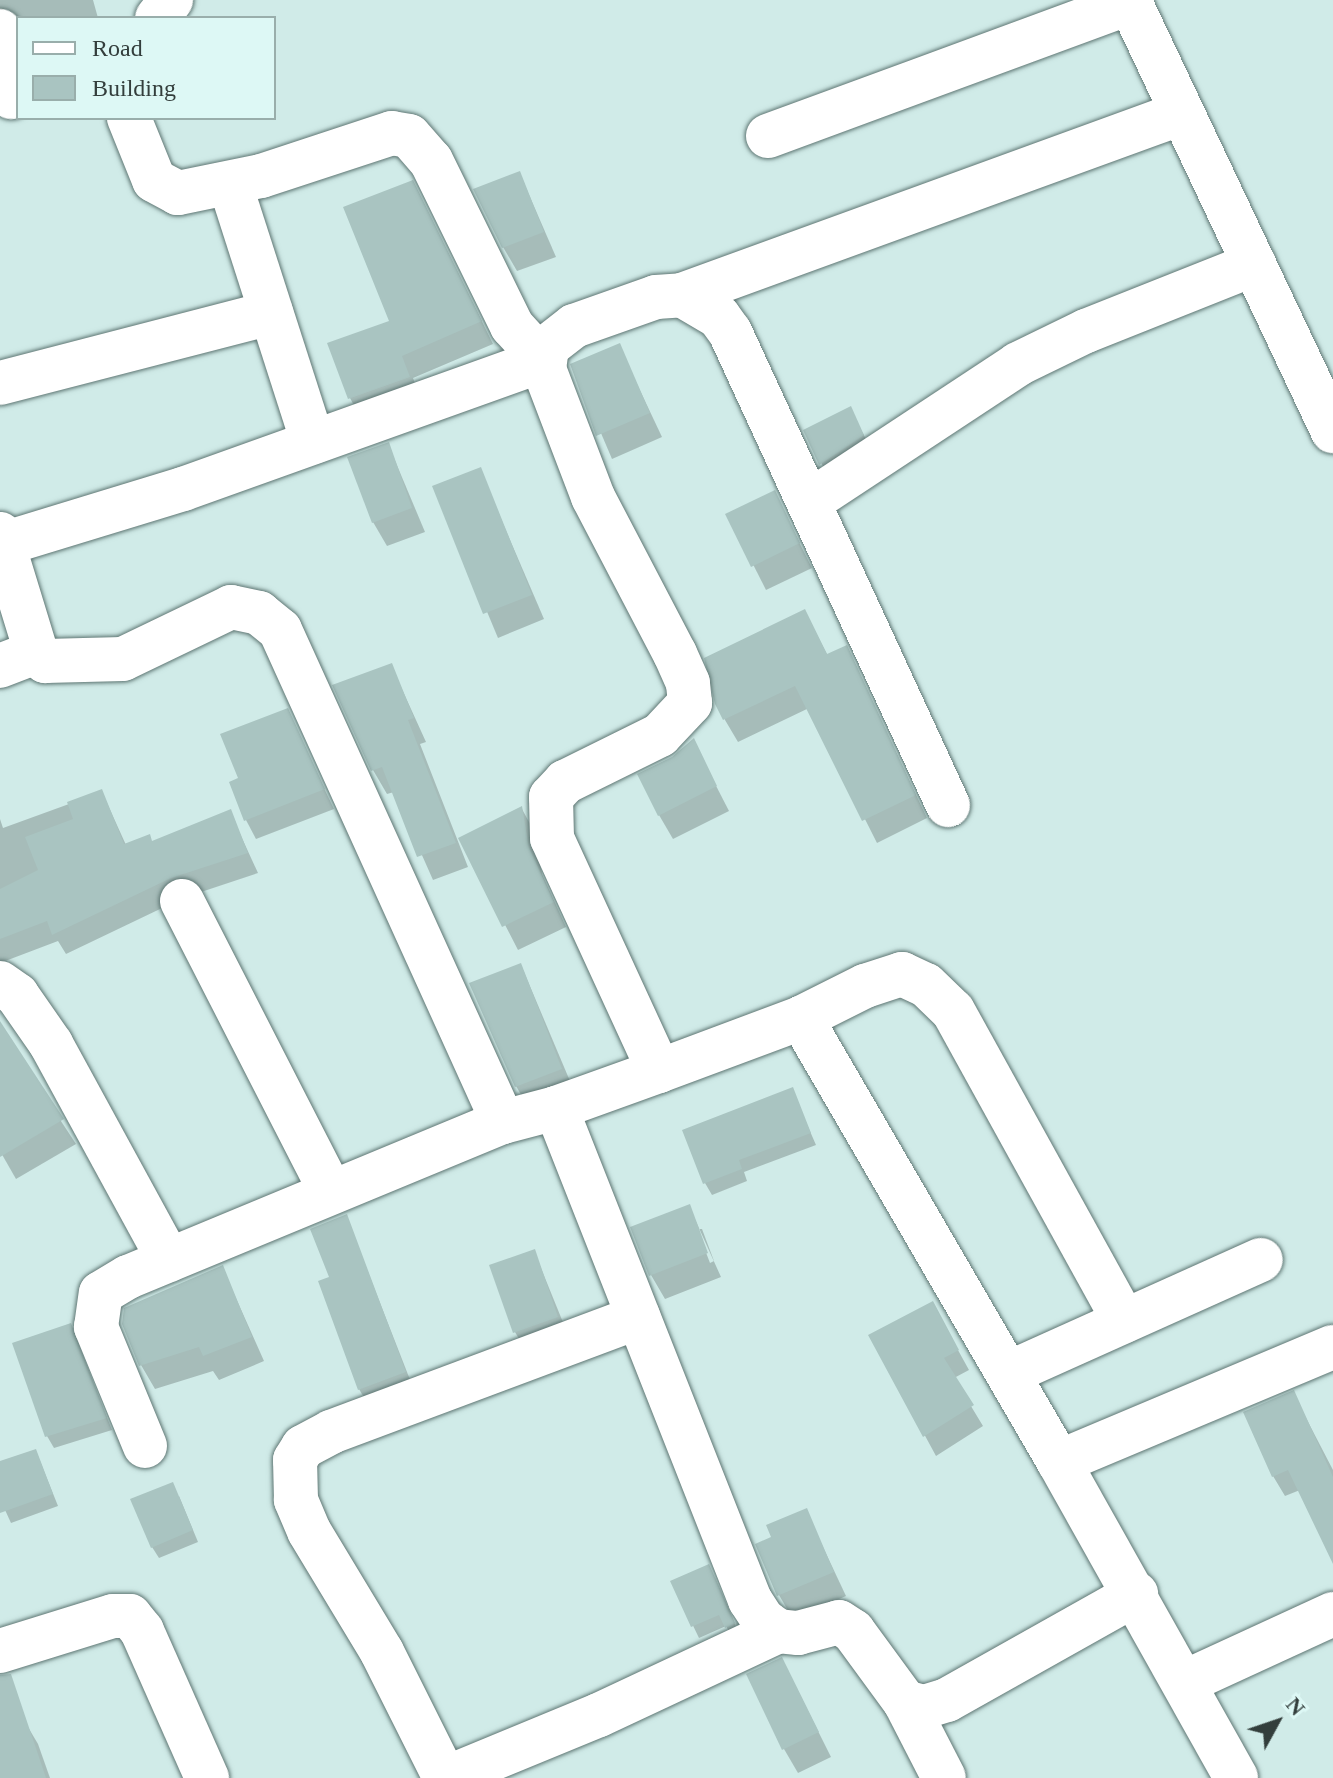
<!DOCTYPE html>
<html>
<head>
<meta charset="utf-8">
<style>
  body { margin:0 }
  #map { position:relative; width:1333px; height:1778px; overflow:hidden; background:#d0ebe8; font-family:"Times New Roman",serif }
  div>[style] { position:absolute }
  .shadow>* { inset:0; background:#0003 }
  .building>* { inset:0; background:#a9c4c1 }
  .roads { filter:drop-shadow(0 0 2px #5e7673) drop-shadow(0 0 2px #5e7673) }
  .street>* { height:44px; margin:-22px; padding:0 22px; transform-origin:22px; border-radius:22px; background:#fff }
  span { translate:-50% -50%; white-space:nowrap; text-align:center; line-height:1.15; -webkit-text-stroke:6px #ddf8f5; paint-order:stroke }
  .legend { position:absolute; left:16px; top:16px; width:260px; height:104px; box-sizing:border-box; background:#ddf8f5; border:2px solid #99aeab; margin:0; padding:10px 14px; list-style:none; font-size:24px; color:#333e3c }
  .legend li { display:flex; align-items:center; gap:16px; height:40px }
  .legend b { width:40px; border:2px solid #99aeab }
  .north { position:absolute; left:1237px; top:1682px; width:80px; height:80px; -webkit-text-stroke:6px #ddf8f5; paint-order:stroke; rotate:50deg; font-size:22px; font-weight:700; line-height:32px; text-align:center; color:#333e3c }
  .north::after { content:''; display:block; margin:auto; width:28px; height:36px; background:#333e3c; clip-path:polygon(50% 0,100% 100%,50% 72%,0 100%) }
</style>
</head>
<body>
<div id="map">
  <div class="shadow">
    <div style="clip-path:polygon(0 0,93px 0,98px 18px,18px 18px,18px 31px,0 35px)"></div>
    <div style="clip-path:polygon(520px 174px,556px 257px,517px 271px,503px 247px)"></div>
    <div style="clip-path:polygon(424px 204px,493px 344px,413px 378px,421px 399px,362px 420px,350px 398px,392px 322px)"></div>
    <div style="clip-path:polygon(619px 346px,662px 437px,612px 459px,572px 365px)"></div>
    <div style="clip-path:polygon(850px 409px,877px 460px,834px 488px,805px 431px)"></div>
    <div style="clip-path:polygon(388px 444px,425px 532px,387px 546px,373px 522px)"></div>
    <div style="clip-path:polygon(480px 470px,544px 619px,498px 638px,435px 487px)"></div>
    <div style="clip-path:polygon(774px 492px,812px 568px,766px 590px,728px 515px)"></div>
    <div style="clip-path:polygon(804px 611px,828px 656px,846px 647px,927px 818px,877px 843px,809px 708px,738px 742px,725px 720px,706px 659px)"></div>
    <div style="clip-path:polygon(391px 665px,426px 742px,420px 744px,468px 867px,433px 880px,394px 792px,387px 794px,373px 770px,335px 686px)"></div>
    <div style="clip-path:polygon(287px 711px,334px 809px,256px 839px,246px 820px,241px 779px)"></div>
    <div style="clip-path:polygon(693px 741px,729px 811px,673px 839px,659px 815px,673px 759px)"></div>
    <div style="clip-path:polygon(102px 792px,126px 845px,153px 843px,230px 812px,258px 873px,183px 898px,66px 954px,58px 941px,0 963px,0 819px,3px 828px)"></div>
    <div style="clip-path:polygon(522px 809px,535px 833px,542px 874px,566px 927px,518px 950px,461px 839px)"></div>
    <div style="clip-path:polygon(521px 965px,575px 1093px,530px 1110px,516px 1086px)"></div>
    <div style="clip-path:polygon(0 1028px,76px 1144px,16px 1179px,0 1151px)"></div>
    <div style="clip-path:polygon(792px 1090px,816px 1145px,744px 1172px,747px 1181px,712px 1195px,705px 1183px)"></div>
    <div style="clip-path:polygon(evenodd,689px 1206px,721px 1277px,665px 1299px,651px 1275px,689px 1206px,697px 1229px,702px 1229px,714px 1261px,710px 1263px,697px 1229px)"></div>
    <div style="clip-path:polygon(346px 1216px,416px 1395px,372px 1411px,359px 1389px,331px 1278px)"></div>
    <div style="clip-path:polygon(534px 1251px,571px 1342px,529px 1356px,515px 1332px)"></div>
    <div style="clip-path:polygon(222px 1267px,264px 1361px,219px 1380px,213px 1371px,155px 1389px,141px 1365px)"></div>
    <div style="clip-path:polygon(943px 1323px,969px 1370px,954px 1378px,983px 1426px,936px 1456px,871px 1336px)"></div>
    <div style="clip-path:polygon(70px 1325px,112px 1430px,54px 1448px,47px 1436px)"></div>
    <div style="clip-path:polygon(1293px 1393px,1333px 1470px,1333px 1555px,1300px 1490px,1285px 1496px,1273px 1476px)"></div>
    <div style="clip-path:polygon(36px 1451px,58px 1506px,11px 1523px,0 1499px,0 1464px)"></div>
    <div style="clip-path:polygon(179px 1496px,198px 1542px,159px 1558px,152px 1547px)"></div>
    <div style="clip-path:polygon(806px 1511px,846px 1596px,793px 1619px,779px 1595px)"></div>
    <div style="clip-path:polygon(715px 1578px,740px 1636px,733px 1639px,726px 1626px,699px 1638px,672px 1582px)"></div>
    <div style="clip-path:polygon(782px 1659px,831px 1757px,798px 1773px,784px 1749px)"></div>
    <div style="clip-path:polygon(25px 1722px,38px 1744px,50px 1778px,7px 1778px,0 1730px)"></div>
  </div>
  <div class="building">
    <div style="clip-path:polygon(520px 171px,544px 232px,502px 248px,473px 189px)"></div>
    <div style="clip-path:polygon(413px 180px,482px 321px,402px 356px,410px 377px,348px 399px,327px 343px,389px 321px,343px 207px)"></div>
    <div style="clip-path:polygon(620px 343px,650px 413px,596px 436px,570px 364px)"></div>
    <div style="clip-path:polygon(851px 406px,864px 435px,819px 465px,803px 430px)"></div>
    <div style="clip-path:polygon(389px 442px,412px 508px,372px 523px,347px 457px)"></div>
    <div style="clip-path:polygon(481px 467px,532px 595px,483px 614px,432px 486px)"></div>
    <div style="clip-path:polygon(775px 490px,800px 543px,751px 567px,725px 514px)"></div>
    <div style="clip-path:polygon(805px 609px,827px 654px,847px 645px,916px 795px,862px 821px,795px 686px,723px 720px,715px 704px,704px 658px)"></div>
    <div style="clip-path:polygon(392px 663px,414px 718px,408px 720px,456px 843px,417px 857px,382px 767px,371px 771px,332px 685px)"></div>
    <div style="clip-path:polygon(288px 708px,325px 789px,244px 821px,229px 782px,238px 778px,220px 734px)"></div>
    <div style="clip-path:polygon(694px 738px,717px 786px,658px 816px,637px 774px,672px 757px)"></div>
    <div style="clip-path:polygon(102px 789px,124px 844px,150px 834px,152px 841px,231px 809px,248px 853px,171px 878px,52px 935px,47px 921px,0 939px,0 889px,38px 870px,25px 837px,73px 819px,67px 802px)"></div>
    <div style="clip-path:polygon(522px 806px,529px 848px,554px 902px,502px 927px,458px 838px)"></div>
    <div style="clip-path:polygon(521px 963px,562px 1069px,515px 1087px,469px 983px)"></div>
    <div style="clip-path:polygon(0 1021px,64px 1119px,0 1157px)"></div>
    <div style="clip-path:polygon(793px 1087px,811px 1133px,739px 1160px,742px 1169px,703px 1184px,682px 1130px)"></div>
    <div style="clip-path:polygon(690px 1204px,708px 1253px,649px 1276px,630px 1227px)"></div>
    <div style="clip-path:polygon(347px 1214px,406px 1372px,358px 1390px,318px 1281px,329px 1277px,310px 1229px)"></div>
    <div style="clip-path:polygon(535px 1249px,558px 1317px,513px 1333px,489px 1265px)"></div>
    <div style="clip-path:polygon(223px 1265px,252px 1337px,203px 1356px,199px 1347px,139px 1366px,122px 1324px,124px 1308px)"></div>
    <div style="clip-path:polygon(933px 1301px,959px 1350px,944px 1358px,974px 1405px,923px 1437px,868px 1335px)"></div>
    <div style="clip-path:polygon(71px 1323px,107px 1418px,45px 1437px,12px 1343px)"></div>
    <div style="clip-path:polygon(1294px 1390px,1333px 1477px,1333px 1564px,1288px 1470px,1272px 1477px,1243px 1412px)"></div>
    <div style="clip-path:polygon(36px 1449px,53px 1494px,0 1513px,0 1461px)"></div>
    <div style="clip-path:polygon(173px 1482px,193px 1530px,151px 1548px,130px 1499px)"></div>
    <div style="clip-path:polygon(807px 1508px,834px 1572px,777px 1596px,755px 1544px,771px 1537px,766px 1525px)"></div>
    <div style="clip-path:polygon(709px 1564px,735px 1623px,725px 1628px,719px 1615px,691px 1627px,670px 1581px)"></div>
    <div style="clip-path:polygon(782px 1657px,819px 1732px,782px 1750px,746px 1674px)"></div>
    <div style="clip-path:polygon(11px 1674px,46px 1778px,0 1778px,0 1675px)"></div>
  </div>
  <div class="roads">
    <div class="street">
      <div style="left:1129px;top:0;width:477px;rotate:64.7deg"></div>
      <div style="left:157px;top:18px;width:23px;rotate:-52deg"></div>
      <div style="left:0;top:31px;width:67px;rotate:80.5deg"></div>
      <div style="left:768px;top:136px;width:386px;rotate:-20.2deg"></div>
      <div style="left:230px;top:184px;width:271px;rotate:72.2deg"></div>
      <div style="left:682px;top:295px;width:529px;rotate:-20.01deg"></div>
      <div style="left:0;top:383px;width:280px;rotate:-14.5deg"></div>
      <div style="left:809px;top:502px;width:250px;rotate:-33.4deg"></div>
      <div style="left:1018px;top:364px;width:76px;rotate:-25.9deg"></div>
      <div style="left:1086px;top:331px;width:181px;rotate:-21.7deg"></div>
      <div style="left:0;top:534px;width:123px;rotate:73deg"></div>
      <div style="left:36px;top:652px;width:39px;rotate:159deg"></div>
      <div style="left:3px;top:544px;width:188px;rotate:-17deg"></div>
      <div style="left:183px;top:489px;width:382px;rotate:-19.7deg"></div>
      <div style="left:543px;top:360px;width:46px;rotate:-132.4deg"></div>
      <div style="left:512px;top:326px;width:184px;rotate:-116.1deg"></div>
      <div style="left:431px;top:161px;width:33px;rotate:-131deg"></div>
      <div style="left:409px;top:136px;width:17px;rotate:-170deg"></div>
      <div style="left:392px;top:133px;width:138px;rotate:161.8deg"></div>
      <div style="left:261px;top:176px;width:85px;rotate:168.4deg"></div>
      <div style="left:178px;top:193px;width:27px;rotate:-152deg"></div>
      <div style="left:154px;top:180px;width:67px;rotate:-112deg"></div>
      <div style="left:36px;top:652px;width:13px;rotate:45deg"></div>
      <div style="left:45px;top:661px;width:78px;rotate:-1.5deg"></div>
      <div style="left:123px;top:659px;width:120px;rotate:-25.7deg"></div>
      <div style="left:231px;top:607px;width:29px;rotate:12deg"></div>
      <div style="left:259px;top:613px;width:27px;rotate:39deg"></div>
      <div style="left:280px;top:630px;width:540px;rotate:65.62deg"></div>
      <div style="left:182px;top:901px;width:327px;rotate:62.9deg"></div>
      <div style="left:0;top:983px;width:21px;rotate:35deg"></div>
      <div style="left:17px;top:995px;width:60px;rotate:55.2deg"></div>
      <div style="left:51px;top:1044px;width:246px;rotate:61.4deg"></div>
      <div style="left:801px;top:1018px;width:514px;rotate:59.84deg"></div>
      <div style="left:1059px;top:1462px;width:297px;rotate:-22.8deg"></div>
      <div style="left:659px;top:1071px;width:152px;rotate:-20.5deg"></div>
      <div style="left:801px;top:1018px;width:72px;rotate:-26.6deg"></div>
      <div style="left:865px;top:986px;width:39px;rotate:-18deg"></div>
      <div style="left:902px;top:974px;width:26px;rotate:25deg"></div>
      <div style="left:926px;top:985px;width:37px;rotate:44deg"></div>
      <div style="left:953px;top:1011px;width:354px;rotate:61.1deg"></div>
      <div style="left:556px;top:1108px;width:109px;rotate:-19.8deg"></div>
      <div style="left:659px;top:1071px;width:256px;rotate:-114.7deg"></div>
      <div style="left:552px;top:838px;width:41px;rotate:-91.4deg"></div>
      <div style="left:551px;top:797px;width:21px;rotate:-47deg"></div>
      <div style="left:565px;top:782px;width:106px;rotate:-26.3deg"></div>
      <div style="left:660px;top:735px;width:44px;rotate:-46.8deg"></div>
      <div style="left:690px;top:703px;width:20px;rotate:-96deg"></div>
      <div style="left:688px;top:683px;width:32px;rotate:-114deg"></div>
      <div style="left:675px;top:654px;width:177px;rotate:-117.6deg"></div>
      <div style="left:593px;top:497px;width:137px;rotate:-110.9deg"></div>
      <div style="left:544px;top:369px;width:22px;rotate:-82deg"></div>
      <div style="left:547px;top:347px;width:34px;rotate:-38deg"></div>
      <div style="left:574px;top:326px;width:87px;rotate:-19.5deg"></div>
      <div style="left:656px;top:297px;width:26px;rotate:-4deg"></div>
      <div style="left:682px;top:295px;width:43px;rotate:30.7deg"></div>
      <div style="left:719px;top:317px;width:19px;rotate:54deg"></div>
      <div style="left:730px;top:332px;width:521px;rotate:65.26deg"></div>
      <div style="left:1009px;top:1373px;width:276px;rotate:-24.2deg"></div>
      <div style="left:145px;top:1446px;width:129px;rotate:-112.4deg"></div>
      <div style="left:96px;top:1327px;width:34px;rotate:-82deg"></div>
      <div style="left:101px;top:1293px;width:31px;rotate:-31deg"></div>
      <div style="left:128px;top:1277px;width:406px;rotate:-22.5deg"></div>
      <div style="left:503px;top:1122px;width:55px;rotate:-14.8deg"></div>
      <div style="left:556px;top:1108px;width:529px;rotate:68.48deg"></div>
      <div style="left:750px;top:1600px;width:24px;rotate:57deg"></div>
      <div style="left:763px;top:1620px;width:19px;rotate:36deg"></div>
      <div style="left:778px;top:1631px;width:20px;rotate:6deg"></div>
      <div style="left:798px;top:1633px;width:42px;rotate:-15deg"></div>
      <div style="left:839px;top:1622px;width:17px;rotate:33deg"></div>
      <div style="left:853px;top:1631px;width:88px;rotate:53.8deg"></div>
      <div style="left:905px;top:1702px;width:20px;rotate:15deg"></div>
      <div style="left:924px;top:1707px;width:24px;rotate:-17deg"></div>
      <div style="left:947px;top:1700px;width:217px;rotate:-29.3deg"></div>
      <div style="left:1059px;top:1462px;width:362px;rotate:60.7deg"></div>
      <div style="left:0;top:1651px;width:118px;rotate:-17.2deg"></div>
      <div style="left:113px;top:1616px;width:17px"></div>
      <div style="left:130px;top:1616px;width:19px;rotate:51deg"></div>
      <div style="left:142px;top:1631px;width:161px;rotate:66.1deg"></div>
      <div style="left:1185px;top:1682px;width:163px;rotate:-24.7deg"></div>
      <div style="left:905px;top:1702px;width:85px;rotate:62.8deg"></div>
      <div style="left:445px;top:1778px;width:141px;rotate:-116.6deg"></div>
      <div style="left:382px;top:1652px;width:141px;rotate:-121.1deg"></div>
      <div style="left:309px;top:1531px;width:34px;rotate:-113deg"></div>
      <div style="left:296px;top:1500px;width:40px;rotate:-91.4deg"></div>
      <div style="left:295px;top:1460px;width:15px;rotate:-58deg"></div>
      <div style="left:303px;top:1447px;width:32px;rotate:-28deg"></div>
      <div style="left:331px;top:1432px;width:328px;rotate:-20.5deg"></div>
      <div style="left:446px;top:1778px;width:165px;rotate:-22.4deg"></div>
      <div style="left:599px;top:1715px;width:198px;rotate:-25.1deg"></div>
    </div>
  </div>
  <ul class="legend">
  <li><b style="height:10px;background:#fff"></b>Road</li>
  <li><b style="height:22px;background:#a9c4c1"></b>Building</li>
  </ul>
  <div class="north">N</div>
</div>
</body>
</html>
